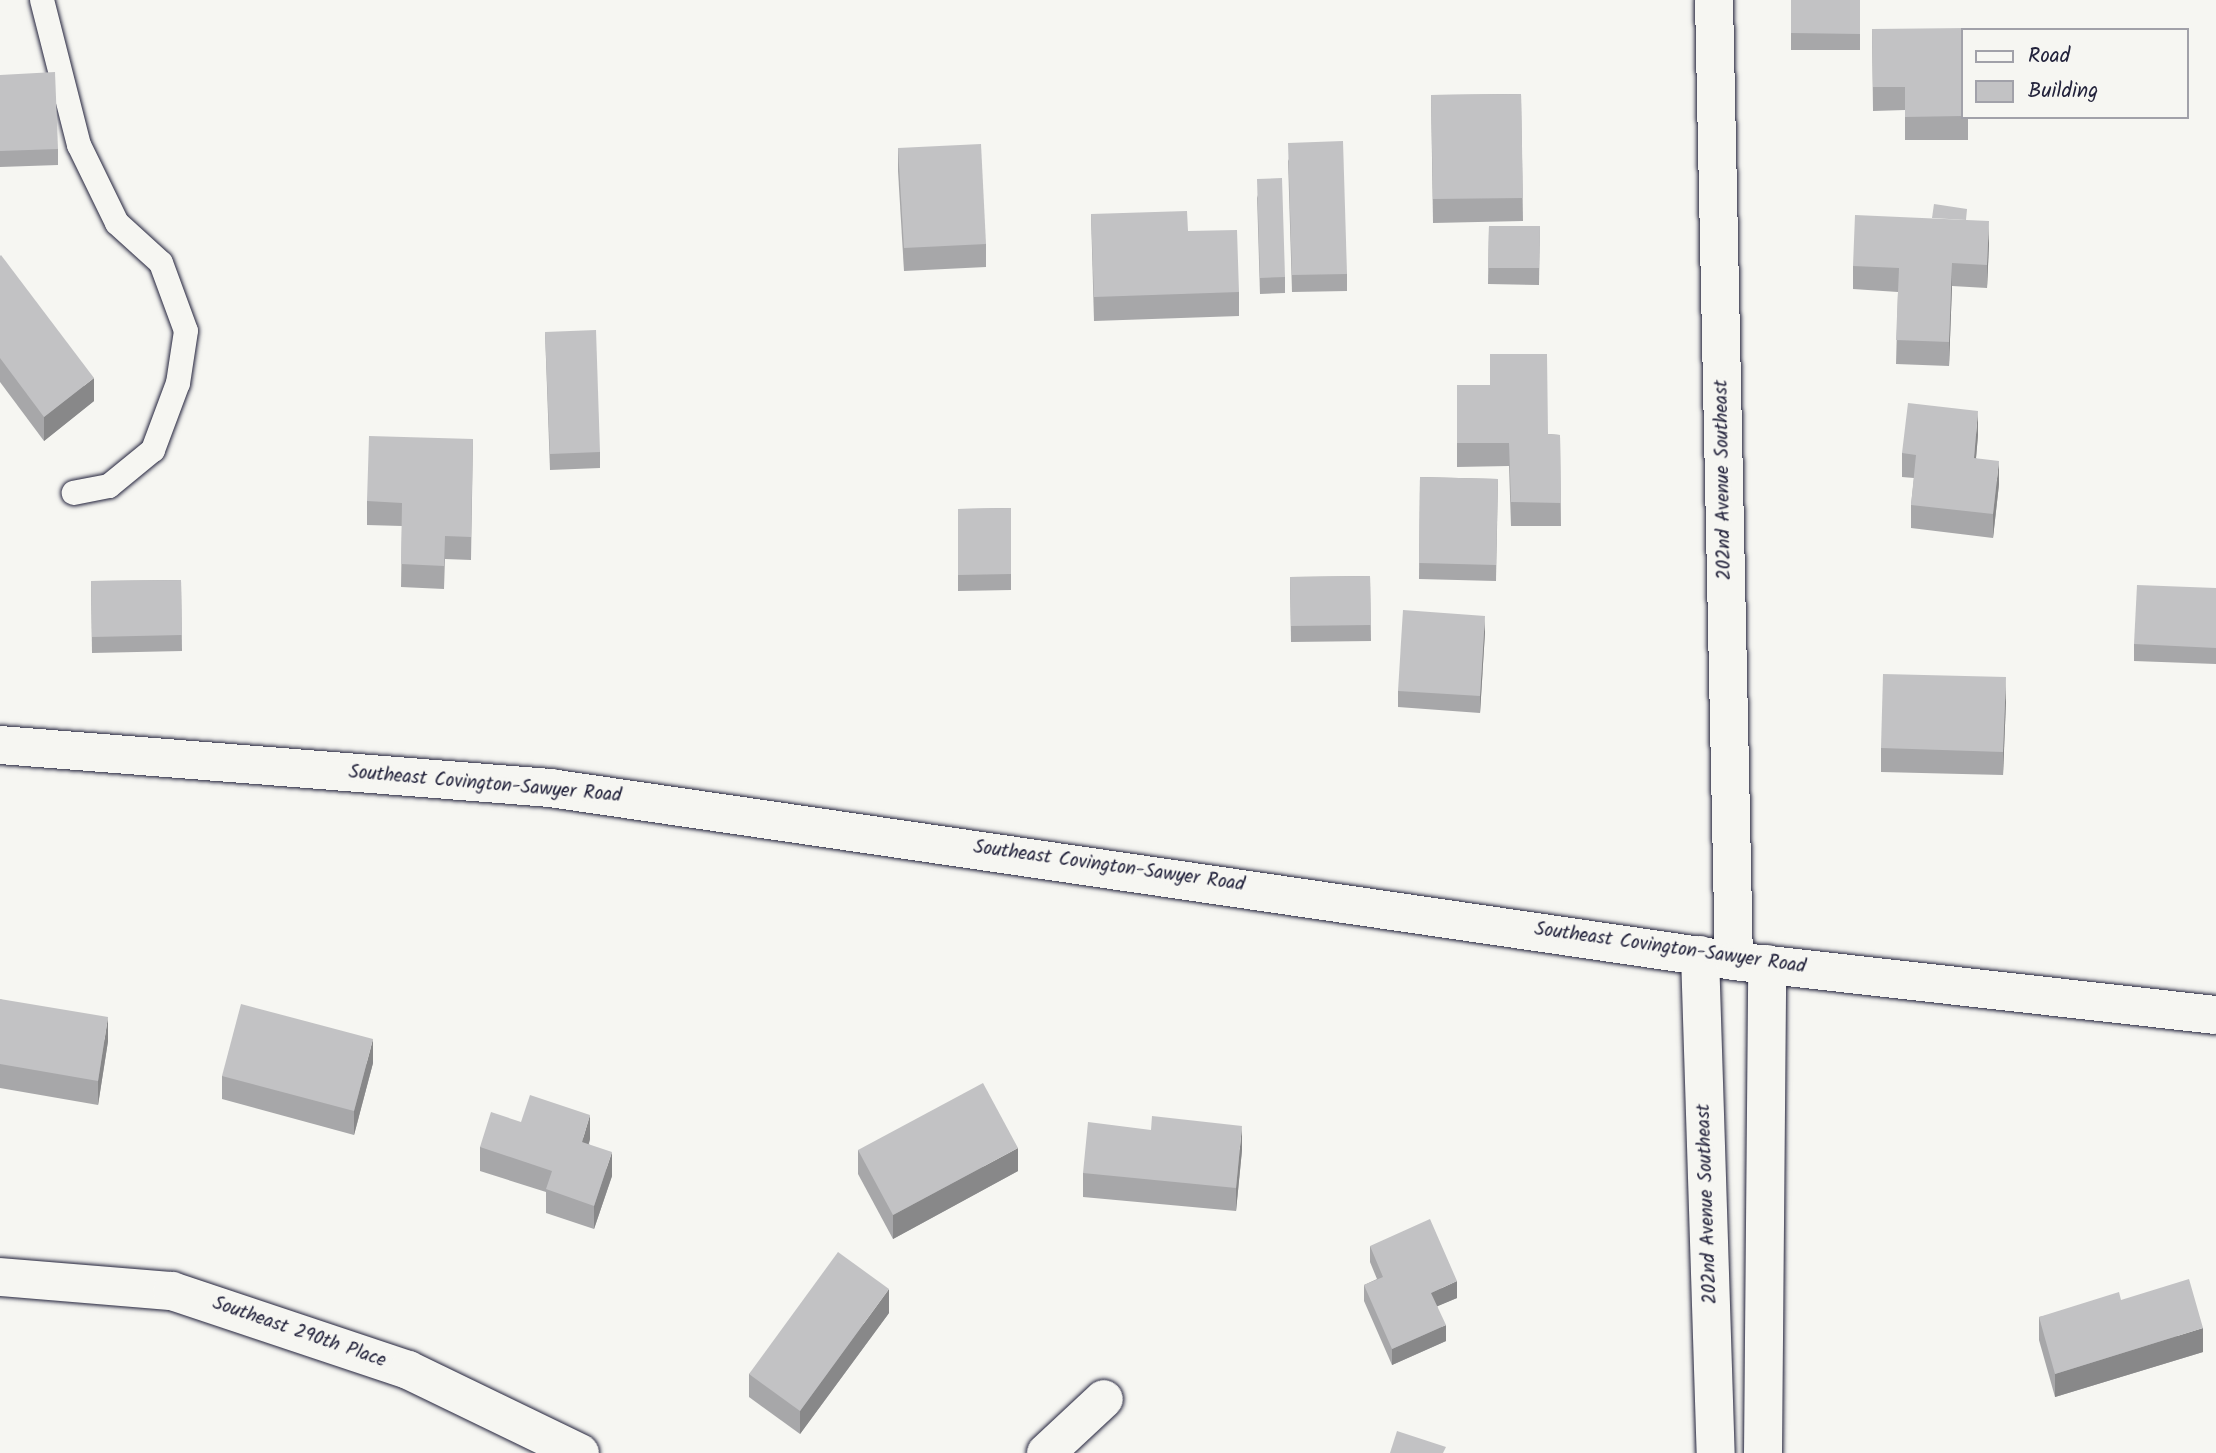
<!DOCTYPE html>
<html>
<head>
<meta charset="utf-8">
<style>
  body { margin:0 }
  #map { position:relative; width:2216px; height:1453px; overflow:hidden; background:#f6f6f2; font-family:Kalam,sans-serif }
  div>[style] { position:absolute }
  .roads { filter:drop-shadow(0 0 2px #22223b) drop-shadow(0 0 2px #22223b) }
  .service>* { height:24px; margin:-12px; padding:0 12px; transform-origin:12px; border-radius:12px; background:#f6f6f2 }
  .minor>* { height:38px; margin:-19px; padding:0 19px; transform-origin:19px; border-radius:19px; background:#f6f6f2 }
  .tertiary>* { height:38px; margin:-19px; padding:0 19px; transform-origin:19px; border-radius:19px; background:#f6f6f2 }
  .wall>* { inset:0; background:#a7a7a9 }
  .shaded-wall>* { inset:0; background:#888889 }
  .building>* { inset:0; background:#c2c2c4 }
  span { translate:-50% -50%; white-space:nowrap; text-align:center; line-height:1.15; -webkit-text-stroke:6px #f6f6f2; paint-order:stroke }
  .street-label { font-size:19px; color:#22223b }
  .legend { position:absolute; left:1961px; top:28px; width:228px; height:91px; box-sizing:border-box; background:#f6f6f2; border:2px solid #a1a1a9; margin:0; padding:9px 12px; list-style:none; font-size:21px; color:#22223b }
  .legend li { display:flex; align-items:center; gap:14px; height:35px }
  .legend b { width:35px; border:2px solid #a1a1a9 }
</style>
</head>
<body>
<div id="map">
  <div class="roads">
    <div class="service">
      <div style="left:42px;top:0;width:150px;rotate:75.7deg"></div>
      <div style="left:79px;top:145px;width:87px;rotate:64deg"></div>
      <div style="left:117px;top:223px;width:59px;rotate:42.3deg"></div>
      <div style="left:161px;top:263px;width:72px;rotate:69.8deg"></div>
      <div style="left:186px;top:331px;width:53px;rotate:98.7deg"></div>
      <div style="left:178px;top:383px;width:72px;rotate:110.5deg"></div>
      <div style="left:153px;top:450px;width:57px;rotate:140.7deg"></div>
      <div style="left:109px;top:486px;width:36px;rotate:169deg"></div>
    </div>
    <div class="minor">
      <div style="left:1714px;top:0;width:961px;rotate:88.81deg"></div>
      <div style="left:1700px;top:955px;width:498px;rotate:88.2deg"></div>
      <div style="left:0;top:1277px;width:173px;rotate:4.7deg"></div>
      <div style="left:172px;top:1291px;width:249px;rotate:18.5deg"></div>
      <div style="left:408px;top:1370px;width:191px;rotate:25.8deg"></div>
      <div style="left:1046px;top:1453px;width:79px;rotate:-43deg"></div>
      <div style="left:1763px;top:1453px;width:489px;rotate:-89.5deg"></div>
    </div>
    <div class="tertiary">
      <div style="left:0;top:745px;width:552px;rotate:4.47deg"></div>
      <div style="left:550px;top:788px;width:1197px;rotate:8.31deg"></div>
      <div style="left:1734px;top:961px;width:485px;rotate:6.4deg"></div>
    </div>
  </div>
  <div class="wall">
    <div style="clip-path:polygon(1791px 0,1860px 0,1860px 50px,1791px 50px)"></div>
    <div style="clip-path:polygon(1872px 29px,1962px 30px,1962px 117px,1968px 117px,1968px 140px,1905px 140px,1905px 110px,1873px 111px)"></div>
    <div style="clip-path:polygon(0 75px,58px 149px,58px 165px,0 167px)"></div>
    <div style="clip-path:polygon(1521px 94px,1523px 221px,1433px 223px,1431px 95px)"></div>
    <div style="clip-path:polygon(898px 148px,986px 244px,986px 267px,904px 271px,898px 171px)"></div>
    <div style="clip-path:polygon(1288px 159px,1347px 274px,1347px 291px,1292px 292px)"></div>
    <div style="clip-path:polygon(1257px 195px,1285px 277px,1285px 293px,1260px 294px)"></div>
    <div style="clip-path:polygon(1091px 214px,1188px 231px,1239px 292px,1239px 316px,1094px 321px)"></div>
    <div style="clip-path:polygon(1967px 220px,1989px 244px,1987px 288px,1952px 286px,1949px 366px,1896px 364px,1898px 292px,1853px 289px,1853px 266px)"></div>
    <div style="clip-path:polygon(1489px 226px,1540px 226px,1539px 285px,1488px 284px)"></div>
    <div style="clip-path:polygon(0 256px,94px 401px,44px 441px,0 382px)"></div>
    <div style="clip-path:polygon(545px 332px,600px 452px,600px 468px,550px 470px)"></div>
    <div style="clip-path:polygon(1457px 385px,1548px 434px,1560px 435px,1561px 526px,1511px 526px,1509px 466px,1457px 467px)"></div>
    <div style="clip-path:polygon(1978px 435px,1976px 458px,1999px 484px,1993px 538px,1911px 528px,1911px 505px,1914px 478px,1902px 477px,1902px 453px)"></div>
    <div style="clip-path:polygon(473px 439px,471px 560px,445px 559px,444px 589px,401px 587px,402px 526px,367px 525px,367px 501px)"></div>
    <div style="clip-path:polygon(1420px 477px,1498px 479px,1496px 581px,1419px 579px)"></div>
    <div style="clip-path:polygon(1011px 508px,1011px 590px,958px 591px,958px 509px)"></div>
    <div style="clip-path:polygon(1370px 576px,1371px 641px,1291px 642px,1290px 577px)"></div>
    <div style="clip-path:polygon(181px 580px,182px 651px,92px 653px,91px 581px)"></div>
    <div style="clip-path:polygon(2216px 588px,2216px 664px,2134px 661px,2134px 644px)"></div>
    <div style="clip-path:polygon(1485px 632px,1480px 713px,1398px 707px,1398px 691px)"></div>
    <div style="clip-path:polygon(2006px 701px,2003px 775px,1881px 772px,1881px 748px)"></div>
    <div style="clip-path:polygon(0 999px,108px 1041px,98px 1105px,0 1088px)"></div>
    <div style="clip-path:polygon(373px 1063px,354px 1135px,222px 1099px,222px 1076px)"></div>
    <div style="clip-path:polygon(521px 1122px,590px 1139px,589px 1144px,612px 1176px,594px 1229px,546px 1213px,546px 1192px,480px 1171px,480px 1147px)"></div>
    <div style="clip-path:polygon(1151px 1130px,1242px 1150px,1236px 1211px,1083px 1197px,1083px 1173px)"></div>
    <div style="clip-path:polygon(858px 1150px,1018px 1171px,893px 1239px,858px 1174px)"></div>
    <div style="clip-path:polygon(1370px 1246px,1457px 1298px,1437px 1306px,1446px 1341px,1392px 1365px,1364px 1301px,1364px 1285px,1377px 1279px,1370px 1262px)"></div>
    <div style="clip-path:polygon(2121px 1300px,2203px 1352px,2055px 1397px,2039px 1340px,2039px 1317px)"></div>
    <div style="clip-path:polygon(889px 1313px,800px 1434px,749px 1397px,749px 1374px)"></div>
  </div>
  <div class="shaded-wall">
    <div style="clip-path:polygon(1989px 221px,1989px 244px,1987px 288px,1987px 265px)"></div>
    <div style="clip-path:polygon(1952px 263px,1952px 286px,1949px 366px,1949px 342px)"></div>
    <div style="clip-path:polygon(94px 378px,94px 401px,44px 441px,44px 417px)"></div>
    <div style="clip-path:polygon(1978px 411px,1978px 435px,1974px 481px,1974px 458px)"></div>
    <div style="clip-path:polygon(1999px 461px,1999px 484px,1993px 538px,1993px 514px)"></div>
    <div style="clip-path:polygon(1485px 616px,1485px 632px,1480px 713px,1480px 696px)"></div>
    <div style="clip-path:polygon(2006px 677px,2006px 701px,2003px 775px,2003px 752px)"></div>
    <div style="clip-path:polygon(108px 1017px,108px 1041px,98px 1105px,98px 1081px)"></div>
    <div style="clip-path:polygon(373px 1039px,373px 1063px,354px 1135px,354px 1111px)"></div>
    <div style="clip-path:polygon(590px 1115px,590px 1139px,582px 1165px,582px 1142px)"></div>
    <div style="clip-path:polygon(1242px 1126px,1242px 1150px,1236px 1211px,1236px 1188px)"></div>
    <div style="clip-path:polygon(1018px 1148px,1018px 1171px,893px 1239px,893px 1215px)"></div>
    <div style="clip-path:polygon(612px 1152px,612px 1176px,594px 1229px,594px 1206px)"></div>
    <div style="clip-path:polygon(1457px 1281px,1457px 1298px,1431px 1309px,1431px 1293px)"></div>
    <div style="clip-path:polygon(889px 1289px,889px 1313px,800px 1434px,800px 1411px)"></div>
    <div style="clip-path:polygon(1446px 1325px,1446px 1341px,1392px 1365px,1392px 1349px)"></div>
    <div style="clip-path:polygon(2203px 1328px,2203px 1352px,2055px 1397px,2055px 1374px)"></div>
  </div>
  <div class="building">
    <div style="clip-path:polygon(1791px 0,1860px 0,1860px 34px,1791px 33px)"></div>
    <div style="clip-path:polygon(1968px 28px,1968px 30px,1962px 30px,1962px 116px,1905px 117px,1905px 87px,1873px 87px,1872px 29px)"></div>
    <div style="clip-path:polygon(55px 72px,58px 149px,0 151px,0 75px)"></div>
    <div style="clip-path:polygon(1521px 94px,1523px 198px,1433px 199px,1431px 95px)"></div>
    <div style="clip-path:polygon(1343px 141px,1347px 274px,1292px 275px,1288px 143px)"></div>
    <div style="clip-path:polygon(981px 144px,986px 244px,904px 248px,898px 148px)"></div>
    <div style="clip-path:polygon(1282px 178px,1285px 277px,1260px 278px,1257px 179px)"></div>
    <div style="clip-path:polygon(1934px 204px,1967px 209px,1966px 220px,1932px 218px)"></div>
    <div style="clip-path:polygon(1187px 211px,1188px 231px,1237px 230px,1239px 292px,1094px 297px,1091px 214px)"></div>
    <div style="clip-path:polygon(1855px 215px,1989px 221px,1987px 265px,1952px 263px,1949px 342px,1896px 340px,1899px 268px,1853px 266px)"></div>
    <div style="clip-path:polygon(1489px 226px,1540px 226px,1539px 268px,1488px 268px)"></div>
    <div style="clip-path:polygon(1px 255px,94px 378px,44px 417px,0 358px,0 256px)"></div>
    <div style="clip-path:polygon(596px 330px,600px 452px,550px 454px,545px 332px)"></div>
    <div style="clip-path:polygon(1490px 354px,1547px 354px,1548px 434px,1560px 435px,1561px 503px,1511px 502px,1509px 443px,1457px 443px,1457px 385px,1490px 385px)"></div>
    <div style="clip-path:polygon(1908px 403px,1978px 411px,1974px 458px,1999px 461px,1993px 514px,1911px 505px,1916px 455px,1902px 453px)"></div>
    <div style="clip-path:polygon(369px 436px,473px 439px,471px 537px,445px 536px,444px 566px,401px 564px,402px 503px,367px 501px)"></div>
    <div style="clip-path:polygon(1420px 477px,1498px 479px,1496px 565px,1419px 563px)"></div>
    <div style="clip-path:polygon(1011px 508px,1011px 574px,958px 575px,958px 509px)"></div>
    <div style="clip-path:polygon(1370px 576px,1371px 625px,1291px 626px,1290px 577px)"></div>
    <div style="clip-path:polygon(181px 580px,182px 635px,92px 637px,91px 581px)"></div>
    <div style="clip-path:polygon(2137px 585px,2216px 588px,2216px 648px,2134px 644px)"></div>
    <div style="clip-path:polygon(1403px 610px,1485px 616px,1480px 696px,1398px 691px)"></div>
    <div style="clip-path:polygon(1883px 674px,2006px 677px,2003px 752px,1881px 748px)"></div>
    <div style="clip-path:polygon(0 999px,108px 1017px,98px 1081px,0 1064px)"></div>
    <div style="clip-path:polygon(241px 1004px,373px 1039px,354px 1111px,222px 1076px)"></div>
    <div style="clip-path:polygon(983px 1083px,1018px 1148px,893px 1215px,858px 1150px)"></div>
    <div style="clip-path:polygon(530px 1095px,590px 1115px,582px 1142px,612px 1152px,594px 1206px,546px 1189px,552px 1171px,480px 1147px,491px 1112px,521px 1122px)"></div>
    <div style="clip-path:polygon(1152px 1116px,1242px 1126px,1236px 1188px,1083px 1173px,1088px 1122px,1151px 1130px)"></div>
    <div style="clip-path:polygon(1430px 1219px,1457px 1281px,1431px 1293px,1446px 1325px,1392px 1349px,1364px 1285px,1383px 1277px,1370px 1246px)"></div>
    <div style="clip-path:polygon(838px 1252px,889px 1289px,800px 1411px,749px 1374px)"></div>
    <div style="clip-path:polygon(2189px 1279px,2203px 1328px,2055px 1374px,2039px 1317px,2119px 1292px,2121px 1300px)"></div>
    <div style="clip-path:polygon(1397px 1431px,1446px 1447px,1443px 1453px,1390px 1453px)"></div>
  </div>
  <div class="street-label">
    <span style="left:1724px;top:480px;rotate:-91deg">202nd Avenue Southeast</span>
    <span style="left:485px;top:785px;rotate:5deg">Southeast Covington-Sawyer Road</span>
    <span style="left:1109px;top:867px;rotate:8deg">Southeast Covington-Sawyer Road</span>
    <span style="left:1670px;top:949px;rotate:8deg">Southeast Covington-Sawyer Road</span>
    <span style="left:1708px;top:1204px;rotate:-92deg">202nd Avenue Southeast</span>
    <span style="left:299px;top:1333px;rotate:19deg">Southeast 290th Place</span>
  </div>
  <ul class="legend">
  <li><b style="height:9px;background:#f6f6f2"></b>Road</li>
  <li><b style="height:19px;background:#c2c2c4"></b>Building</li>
  </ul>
</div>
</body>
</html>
